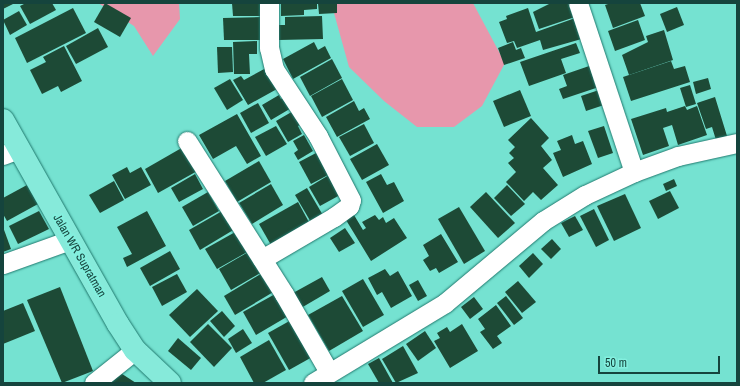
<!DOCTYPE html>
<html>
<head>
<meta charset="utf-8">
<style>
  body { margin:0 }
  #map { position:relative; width:740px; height:386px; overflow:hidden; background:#75e2d1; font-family:"Archivo Narrow",sans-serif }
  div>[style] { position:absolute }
  .green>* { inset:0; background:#e797ac }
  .building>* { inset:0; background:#1d4a36 }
  .roads { filter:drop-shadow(0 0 1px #21796e) drop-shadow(0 0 1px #21796e) }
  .street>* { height:19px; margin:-9.5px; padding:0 9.5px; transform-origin:9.5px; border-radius:9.5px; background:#fff }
  .highway>* { height:22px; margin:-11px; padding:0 11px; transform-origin:11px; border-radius:11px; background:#86eada }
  span { translate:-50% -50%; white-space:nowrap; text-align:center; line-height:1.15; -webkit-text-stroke:4px #83efde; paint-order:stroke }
  .street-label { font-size:12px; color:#15443d }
  .frame { position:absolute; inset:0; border:4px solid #15443d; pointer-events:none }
  .scale { position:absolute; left:598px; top:356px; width:122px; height:18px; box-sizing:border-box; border:2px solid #15443d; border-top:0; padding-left:5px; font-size:12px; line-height:14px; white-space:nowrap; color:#15443d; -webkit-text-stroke:3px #83efde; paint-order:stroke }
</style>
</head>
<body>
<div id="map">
  <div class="green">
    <div style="clip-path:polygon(98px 3px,179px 3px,180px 19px,153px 56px,134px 26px)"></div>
    <div style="clip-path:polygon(336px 3px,473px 3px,505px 63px,482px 106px,454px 127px,417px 127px,384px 101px,349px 67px,334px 13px)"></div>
  </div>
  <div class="building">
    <div style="clip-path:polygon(3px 3px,15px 3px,3px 9px)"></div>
    <div style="clip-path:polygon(26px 3px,52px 3px,56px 10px,30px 24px,20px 6px)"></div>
    <div style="clip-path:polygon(105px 3px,131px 18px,120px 37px,94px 22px)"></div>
    <div style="clip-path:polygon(232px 3px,263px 3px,263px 16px,233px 16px)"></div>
    <div style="clip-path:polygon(281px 3px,317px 3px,317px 9px,304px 10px,304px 15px,281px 16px)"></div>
    <div style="clip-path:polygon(318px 3px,337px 3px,337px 13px,319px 14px)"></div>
    <div style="clip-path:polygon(551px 3px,577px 3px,581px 15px,539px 29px,533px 12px)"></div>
    <div style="clip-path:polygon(611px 3px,640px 3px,645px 16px,613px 28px,605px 5px)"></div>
    <div style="clip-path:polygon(677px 7px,684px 25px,667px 32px,660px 14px)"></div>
    <div style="clip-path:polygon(73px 8px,86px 33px,27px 63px,15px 38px)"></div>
    <div style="clip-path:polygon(528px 8px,536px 32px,578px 17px,585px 38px,543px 50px,540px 40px,517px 48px,514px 41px,507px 43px,499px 22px,507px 19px,506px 16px)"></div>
    <div style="clip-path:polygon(19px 11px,27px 25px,10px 35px,3px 20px)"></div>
    <div style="clip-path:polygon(322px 16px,323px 39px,279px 40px,278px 25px,285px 25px,285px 17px)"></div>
    <div style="clip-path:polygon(263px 17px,263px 40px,224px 40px,223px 18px)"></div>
    <div style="clip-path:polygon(638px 20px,645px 40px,615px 51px,608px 31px)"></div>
    <div style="clip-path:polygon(98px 28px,108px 47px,76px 64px,66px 46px)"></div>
    <div style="clip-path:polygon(664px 30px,673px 60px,629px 75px,622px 55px,648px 42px,646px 36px)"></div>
    <div style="clip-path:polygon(257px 41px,257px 54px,249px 54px,250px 74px,234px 74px,233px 42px)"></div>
    <div style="clip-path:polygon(314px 42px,318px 50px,325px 46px,331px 58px,293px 79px,283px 59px)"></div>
    <div style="clip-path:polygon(513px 42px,516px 50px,521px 48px,525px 58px,504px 65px,498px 48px)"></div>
    <div style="clip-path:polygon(576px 43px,580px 53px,561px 59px,566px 73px,529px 86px,520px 62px)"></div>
    <div style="clip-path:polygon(64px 46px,82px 81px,61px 92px,58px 86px,42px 94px,30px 70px,46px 62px,43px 57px)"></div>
    <div style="clip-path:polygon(217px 47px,232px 47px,233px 72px,218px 73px)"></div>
    <div style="clip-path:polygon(332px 59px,342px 78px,310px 96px,300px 77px)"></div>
    <div style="clip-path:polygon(671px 61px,674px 69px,685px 66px,690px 82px,631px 101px,623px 77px)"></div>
    <div style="clip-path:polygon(595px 64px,602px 86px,563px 99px,559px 89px,567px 86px,563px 75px)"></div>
    <div style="clip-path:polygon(266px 68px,277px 89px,248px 105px,233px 80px,241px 76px,244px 80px)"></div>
    <div style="clip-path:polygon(708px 78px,711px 89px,696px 94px,693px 82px)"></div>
    <div style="clip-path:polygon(230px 79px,243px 100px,227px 110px,214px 88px)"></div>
    <div style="clip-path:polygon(342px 79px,353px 100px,322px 117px,311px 96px)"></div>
    <div style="clip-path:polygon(690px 85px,696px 104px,686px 107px,680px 88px)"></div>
    <div style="clip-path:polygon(520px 90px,531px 116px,504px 127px,493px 101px)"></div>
    <div style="clip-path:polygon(599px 90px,604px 105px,586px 111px,581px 96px)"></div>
    <div style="clip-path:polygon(279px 95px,281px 99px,286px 96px,293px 107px,271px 120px,262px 105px)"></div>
    <div style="clip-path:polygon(715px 97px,727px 136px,716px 140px,712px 127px,706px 129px,697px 103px)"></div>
    <div style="clip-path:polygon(354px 101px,359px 111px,364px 108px,370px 119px,337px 137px,326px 117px)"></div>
    <div style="clip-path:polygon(258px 103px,269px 123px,251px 133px,240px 113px)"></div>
    <div style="clip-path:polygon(685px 106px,687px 110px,697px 106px,707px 135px,678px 145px,672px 125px,663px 128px,669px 146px,643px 155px,631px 119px,666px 108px,667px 112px)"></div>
    <div style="clip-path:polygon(295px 110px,303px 123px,298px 126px,302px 134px,288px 142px,276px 121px)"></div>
    <div style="clip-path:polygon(237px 114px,261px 156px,247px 164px,236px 146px,213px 159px,199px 135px)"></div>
    <div style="clip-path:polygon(531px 118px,549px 138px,541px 146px,552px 160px,543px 168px,558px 185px,541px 200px,533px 192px,524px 201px,506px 182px,516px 172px,508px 163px,514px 158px,509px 153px,515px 147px,508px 140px)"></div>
    <div style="clip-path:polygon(364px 124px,374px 143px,350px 156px,339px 137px)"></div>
    <div style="clip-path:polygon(276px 126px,287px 144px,266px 156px,255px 137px)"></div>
    <div style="clip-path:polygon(604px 126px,613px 153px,598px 158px,588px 131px)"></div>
    <div style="clip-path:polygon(304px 135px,313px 151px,298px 160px,294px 153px,298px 150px,293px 141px)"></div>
    <div style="clip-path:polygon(572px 135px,575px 144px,583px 141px,592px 164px,563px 177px,553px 153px,561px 150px,557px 141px)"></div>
    <div style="clip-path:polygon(377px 144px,389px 165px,362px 180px,350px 159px)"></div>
    <div style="clip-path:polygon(185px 146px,199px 170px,158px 193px,145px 169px)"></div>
    <div style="clip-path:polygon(316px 153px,328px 175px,311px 184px,299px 162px)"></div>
    <div style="clip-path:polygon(259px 161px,271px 182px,237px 202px,225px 181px)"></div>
    <div style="clip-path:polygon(127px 167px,130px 173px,141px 167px,151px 185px,125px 199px,112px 175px)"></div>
    <div style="clip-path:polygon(195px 174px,203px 189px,179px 202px,171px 188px)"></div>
    <div style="clip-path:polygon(381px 174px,387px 185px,394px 182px,404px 201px,383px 213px,366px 182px)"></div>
    <div style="clip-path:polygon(329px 175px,340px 195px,320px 206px,309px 187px)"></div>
    <div style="clip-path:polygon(674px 179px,677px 186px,666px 191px,663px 184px)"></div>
    <div style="clip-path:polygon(114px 181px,124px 200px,100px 213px,89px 195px)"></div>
    <div style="clip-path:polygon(271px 184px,283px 205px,252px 224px,239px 203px)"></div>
    <div style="clip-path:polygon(27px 185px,38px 204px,7px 221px,3px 214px,3px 198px)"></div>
    <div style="clip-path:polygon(507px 185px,525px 204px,511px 216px,494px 198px)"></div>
    <div style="clip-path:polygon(307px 188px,324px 217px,312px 224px,295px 195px)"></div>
    <div style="clip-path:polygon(670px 191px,679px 208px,658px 219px,649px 201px)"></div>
    <div style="clip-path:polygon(208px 192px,219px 211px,193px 226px,182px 207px)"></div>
    <div style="clip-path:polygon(486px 192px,515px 223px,498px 238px,470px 207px)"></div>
    <div style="clip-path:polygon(625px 194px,641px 228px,614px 241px,597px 206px)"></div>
    <div style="clip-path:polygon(298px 202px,310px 224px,271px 245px,259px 224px)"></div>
    <div style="clip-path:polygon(459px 207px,485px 251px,464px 264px,438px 219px)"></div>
    <div style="clip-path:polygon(594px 209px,609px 240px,596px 247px,580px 216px)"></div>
    <div style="clip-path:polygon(224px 210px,235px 229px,200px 250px,189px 230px)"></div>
    <div style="clip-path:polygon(39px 211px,49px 229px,18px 244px,9px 226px)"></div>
    <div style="clip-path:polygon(147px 211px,166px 246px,127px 267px,123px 258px,132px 254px,117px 227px)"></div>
    <div style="clip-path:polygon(354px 215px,363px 230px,366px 228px,362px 222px,375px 215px,379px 220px,383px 217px,386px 223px,394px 218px,407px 238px,371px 261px,346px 220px)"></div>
    <div style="clip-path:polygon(575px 216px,583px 230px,569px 237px,561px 223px)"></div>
    <div style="clip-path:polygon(3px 227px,11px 249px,3px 252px)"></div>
    <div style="clip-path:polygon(345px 228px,355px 243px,339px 252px,330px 238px)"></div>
    <div style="clip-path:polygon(237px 231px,249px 251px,217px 269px,205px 249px)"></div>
    <div style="clip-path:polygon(441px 234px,458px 262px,439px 273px,436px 268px,430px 271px,423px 260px,429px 256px,423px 245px)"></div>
    <div style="clip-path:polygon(552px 239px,561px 249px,551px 259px,541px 249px)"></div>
    <div style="clip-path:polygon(170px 251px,180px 269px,150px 286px,140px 268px)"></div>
    <div style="clip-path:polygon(250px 251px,262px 272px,231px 290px,219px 269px)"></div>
    <div style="clip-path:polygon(533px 253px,543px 264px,529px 278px,519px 266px)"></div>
    <div style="clip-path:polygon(385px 269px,390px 276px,398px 271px,412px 296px,391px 308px,382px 292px,377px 295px,368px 278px)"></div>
    <div style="clip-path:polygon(264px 272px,275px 291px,235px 315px,224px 296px)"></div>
    <div style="clip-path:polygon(177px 274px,187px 292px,162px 306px,152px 287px)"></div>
    <div style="clip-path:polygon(322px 277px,330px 291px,301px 308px,293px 293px)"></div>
    <div style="clip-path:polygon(363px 279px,384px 315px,363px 327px,342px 291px)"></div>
    <div style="clip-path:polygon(418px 280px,427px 296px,418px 301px,409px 285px)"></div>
    <div style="clip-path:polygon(518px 281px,536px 302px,522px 313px,505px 292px)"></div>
    <div style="clip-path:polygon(60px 287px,93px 371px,62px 383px,27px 300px)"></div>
    <div style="clip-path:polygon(197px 289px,218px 311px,190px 337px,169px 315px)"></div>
    <div style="clip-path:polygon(277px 293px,290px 315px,256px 335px,243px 312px)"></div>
    <div style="clip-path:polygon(342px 296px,363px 331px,329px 351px,308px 315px)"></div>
    <div style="clip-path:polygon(506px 296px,523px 318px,514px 325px,497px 303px)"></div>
    <div style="clip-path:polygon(474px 297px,483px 309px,470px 319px,461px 307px)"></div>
    <div style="clip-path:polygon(23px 303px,35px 331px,3px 344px,3px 311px)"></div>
    <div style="clip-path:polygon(496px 305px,511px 326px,497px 336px,502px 343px,493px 349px,480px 332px,485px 329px,478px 319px)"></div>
    <div style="clip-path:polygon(222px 311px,235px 326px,224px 337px,210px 321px)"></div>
    <div style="clip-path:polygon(293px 319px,314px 356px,289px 370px,268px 333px)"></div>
    <div style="clip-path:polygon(208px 324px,232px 348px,214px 367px,190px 342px)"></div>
    <div style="clip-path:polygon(462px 324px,478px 351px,450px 368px,434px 341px,440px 338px,437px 333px,447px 327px,450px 332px)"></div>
    <div style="clip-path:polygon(243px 329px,252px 343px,236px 353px,228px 339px)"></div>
    <div style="clip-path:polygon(425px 331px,436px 348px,418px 361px,406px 344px)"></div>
    <div style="clip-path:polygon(178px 338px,201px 358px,191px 370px,168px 351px)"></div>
    <div style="clip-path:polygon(269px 340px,286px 370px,263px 383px,254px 383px,240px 357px)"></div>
    <div style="clip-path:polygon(403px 346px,418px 373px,396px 383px,382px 359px)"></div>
    <div style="clip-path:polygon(379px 358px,393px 383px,379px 383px,368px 364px)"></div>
    <div style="clip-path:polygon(116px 370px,136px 383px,107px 383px)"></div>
  </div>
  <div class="roads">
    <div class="street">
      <div style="left:578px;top:3px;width:178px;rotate:71.7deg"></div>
      <div style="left:187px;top:141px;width:181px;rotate:57.6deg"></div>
      <div style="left:284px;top:294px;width:90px;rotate:60deg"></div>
      <div style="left:3px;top:155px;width:17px;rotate:-21deg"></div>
      <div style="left:262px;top:259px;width:83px;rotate:-30.3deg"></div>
      <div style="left:334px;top:217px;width:19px;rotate:-36deg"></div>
      <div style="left:349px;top:206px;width:6px;rotate:-72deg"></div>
      <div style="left:351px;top:200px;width:72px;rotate:-117.3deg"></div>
      <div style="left:318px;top:136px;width:80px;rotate:-123.3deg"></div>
      <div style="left:274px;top:69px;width:22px;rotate:-103deg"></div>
      <div style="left:269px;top:48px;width:45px;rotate:-90deg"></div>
      <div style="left:3px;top:264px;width:71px;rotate:-19.7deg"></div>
      <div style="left:94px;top:383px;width:53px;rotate:-38.8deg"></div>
      <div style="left:313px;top:383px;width:154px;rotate:-31.2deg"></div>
      <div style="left:445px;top:303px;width:128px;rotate:-39.9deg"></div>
      <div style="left:543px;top:221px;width:49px;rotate:-31.8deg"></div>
      <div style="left:585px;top:195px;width:54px;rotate:-25.1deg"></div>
      <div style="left:634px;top:172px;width:47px;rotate:-20deg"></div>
      <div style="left:678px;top:156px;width:60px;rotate:-12.4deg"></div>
    </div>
    <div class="highway">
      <div style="left:3px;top:120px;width:234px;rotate:60.6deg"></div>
      <div style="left:118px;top:324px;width:31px;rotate:57deg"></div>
      <div style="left:135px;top:350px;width:48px;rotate:43.3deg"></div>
    </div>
  </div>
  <div class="street-label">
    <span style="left:79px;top:256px;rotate:60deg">Jalan WR Supratman</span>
  </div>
  <div class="frame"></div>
  <div class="scale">50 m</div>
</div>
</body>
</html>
